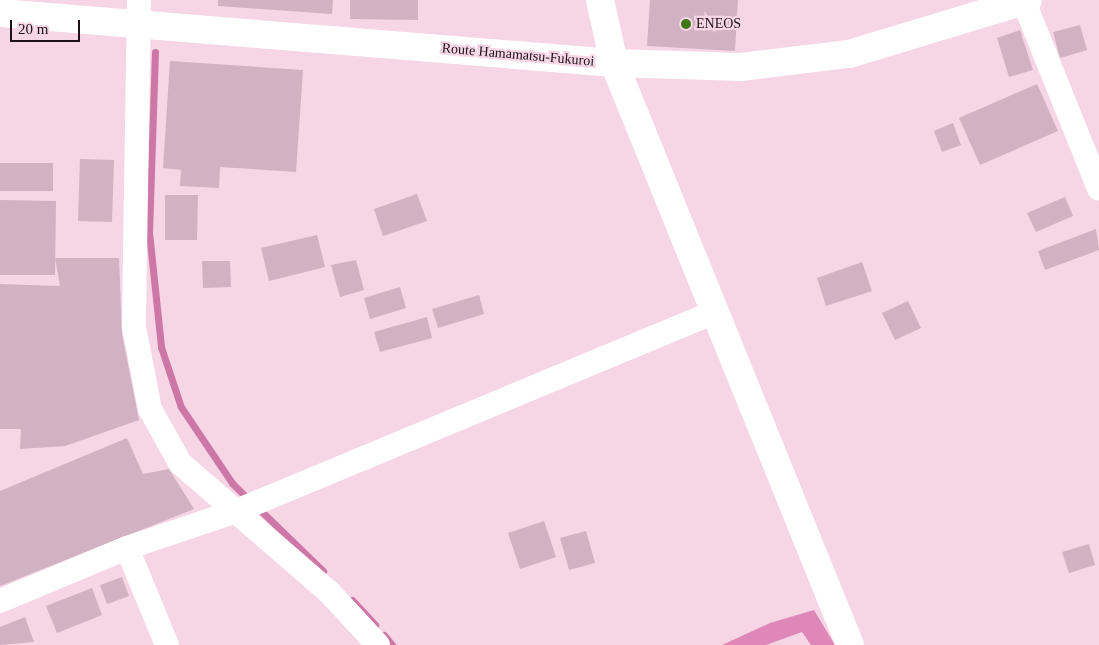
<!DOCTYPE html>
<html>
<head>
<meta charset="utf-8">
<style>
  body { margin:0 }
  #map { position:relative; width:1099px; height:645px; overflow:hidden; background:#f6d5e5; font-family:"Times New Roman",serif }
  div>[style] { position:absolute }
  .forest>* { inset:0; background:#df88b8 }
  .stream>* { height:7px; margin:-3.5px; padding:0 3.5px; transform-origin:3.5px; border-radius:3.5px; background:#cd77a7 }
  .building>* { inset:0; background:#d1b2c2 }
  .street>* { height:24px; margin:-12px; padding:0 12px; transform-origin:12px; border-radius:12px; background:#fff }
  .secondary>* { height:28px; margin:-14px; padding:0 14px; transform-origin:14px; border-radius:14px; background:#fff }
  .dots>* { width:14px; height:14px; translate:-50% -50%; box-sizing:border-box; border:2px solid #f6d5e5; border-radius:50% }
  span { translate:-50% -50%; white-space:nowrap; text-align:center; line-height:1.15; -webkit-text-stroke:4.5px #f6d5e5; paint-order:stroke }
  .poi-label { font-size:14px; color:#1d1218 }
  .left { translate:0 -50%; text-align:left }
  .street-label { font-size:14px; color:#1d1218 }
  .scale { position:absolute; left:10px; top:20px; width:70px; height:22px; box-sizing:border-box; border:2px solid #1d1218; border-top:0; padding-left:6px; font-size:15px; line-height:18px; white-space:nowrap; color:#1d1218; -webkit-text-stroke:4px #f6d5e5; paint-order:stroke }
</style>
</head>
<body>
<div id="map">
  <div class="forest">
    <div style="clip-path:polygon(814px 610px,835px 645px,811px 645px,802px 632px,766px 645px,722px 645px,770px 623px)"></div>
  </div>
  <div class="stream">
    <div style="left:155px;top:52px;width:180px;rotate:91.9deg"></div>
    <div style="left:149px;top:232px;width:116px;rotate:84deg"></div>
    <div style="left:161px;top:347px;width:63px;rotate:71.6deg"></div>
    <div style="left:181px;top:407px;width:92px;rotate:56.1deg"></div>
    <div style="left:232px;top:483px;width:24px;rotate:45deg"></div>
    <div style="left:257px;top:507px;width:92px;rotate:44.1deg"></div>
    <div style="left:352px;top:600px;width:34px;rotate:47deg"></div>
    <div style="left:384px;top:635px;width:13px;rotate:51deg"></div>
  </div>
  <div class="building">
    <div style="clip-path:polygon(218px 0,333px 0,332px 14px,218px 6px)"></div>
    <div style="clip-path:polygon(350px 0,418px 0,418px 20px,350px 19px)"></div>
    <div style="clip-path:polygon(650px 0,738px 0,735px 51px,647px 46px)"></div>
    <div style="clip-path:polygon(1080px 25px,1087px 50px,1060px 58px,1053px 32px)"></div>
    <div style="clip-path:polygon(1020px 30px,1033px 70px,1009px 77px,997px 38px)"></div>
    <div style="clip-path:polygon(170px 61px,303px 70px,296px 172px,220px 167px,219px 188px,180px 186px,181px 170px,163px 168px)"></div>
    <div style="clip-path:polygon(1037px 84px,1058px 131px,980px 165px,959px 118px)"></div>
    <div style="clip-path:polygon(953px 123px,961px 145px,942px 152px,934px 131px)"></div>
    <div style="clip-path:polygon(80px 159px,114px 160px,112px 222px,78px 221px)"></div>
    <div style="clip-path:polygon(0 163px,53px 163px,53px 191px,0 191px)"></div>
    <div style="clip-path:polygon(417px 194px,427px 221px,383px 236px,374px 209px)"></div>
    <div style="clip-path:polygon(165px 195px,198px 195px,197px 240px,165px 240px)"></div>
    <div style="clip-path:polygon(1065px 197px,1073px 216px,1036px 232px,1027px 213px)"></div>
    <div style="clip-path:polygon(0 200px,56px 201px,55px 275px,0 275px)"></div>
    <div style="clip-path:polygon(1096px 229px,1099px 250px,1045px 270px,1038px 251px)"></div>
    <div style="clip-path:polygon(317px 235px,325px 267px,269px 281px,261px 248px)"></div>
    <div style="clip-path:polygon(55px 258px,119px 258px,122px 334px,139px 420px,65px 446px,20px 449px,21px 429px,0 429px,0 284px,60px 286px)"></div>
    <div style="clip-path:polygon(356px 260px,364px 290px,340px 297px,331px 265px)"></div>
    <div style="clip-path:polygon(202px 261px,230px 261px,231px 287px,203px 288px)"></div>
    <div style="clip-path:polygon(862px 262px,872px 291px,826px 306px,817px 278px)"></div>
    <div style="clip-path:polygon(400px 287px,406px 308px,370px 319px,364px 298px)"></div>
    <div style="clip-path:polygon(479px 295px,484px 314px,438px 328px,432px 309px)"></div>
    <div style="clip-path:polygon(908px 301px,921px 328px,895px 340px,882px 313px)"></div>
    <div style="clip-path:polygon(427px 317px,432px 338px,380px 352px,374px 332px)"></div>
    <div style="clip-path:polygon(127px 438px,143px 474px,169px 469px,194px 509px,0 586px,0 491px)"></div>
    <div style="clip-path:polygon(544px 521px,556px 557px,520px 569px,508px 533px)"></div>
    <div style="clip-path:polygon(586px 531px,595px 563px,569px 570px,560px 538px)"></div>
    <div style="clip-path:polygon(1089px 544px,1095px 565px,1069px 573px,1062px 552px)"></div>
    <div style="clip-path:polygon(122px 577px,129px 596px,107px 604px,100px 585px)"></div>
    <div style="clip-path:polygon(92px 588px,102px 615px,57px 633px,46px 606px)"></div>
    <div style="clip-path:polygon(25px 617px,34px 642px,0 645px,0 627px)"></div>
  </div>
  <div class="street">
    <div style="left:139px;top:0;width:327px;rotate:90.9deg"></div>
    <div style="left:134px;top:327px;width:84px;rotate:79deg"></div>
    <div style="left:150px;top:409px;width:62px;rotate:60.9deg"></div>
    <div style="left:180px;top:463px;width:197px;rotate:40.9deg"></div>
    <div style="left:329px;top:592px;width:72px;rotate:47.2deg"></div>
    <div style="left:1024px;top:2px;width:201px;rotate:68.1deg"></div>
    <div style="left:127px;top:548px;width:105px;rotate:67.6deg"></div>
    <div style="left:0;top:601px;width:138px;rotate:-22.7deg"></div>
    <div style="left:127px;top:548px;width:113px;rotate:-18.6deg"></div>
    <div style="left:234px;top:512px;width:521px;rotate:-22.58deg"></div>
  </div>
  <div class="secondary">
    <div style="left:600px;top:0;width:65px;rotate:77.5deg"></div>
    <div style="left:614px;top:63px;width:628px;rotate:67.93deg"></div>
    <div style="left:0;top:13px;width:616px;rotate:4.66deg"></div>
    <div style="left:614px;top:63px;width:127px;rotate:1.8deg"></div>
    <div style="left:741px;top:67px;width:109px;rotate:-6.9deg"></div>
    <div style="left:849px;top:54px;width:187px;rotate:-16.8deg"></div>
  </div>
  <div class="dots">
    <div style="left:686px;top:24px;background:#3c7914"></div>
  </div>
  <div class="poi-label">
    <span class="left" style="left:696px;top:24px">ENEOS</span>
  </div>
  <div class="street-label">
    <span style="left:518px;top:55px;rotate:5deg">Route Hamamatsu-Fukuroi</span>
  </div>
  <div class="scale">20 m</div>
</div>
</body>
</html>
